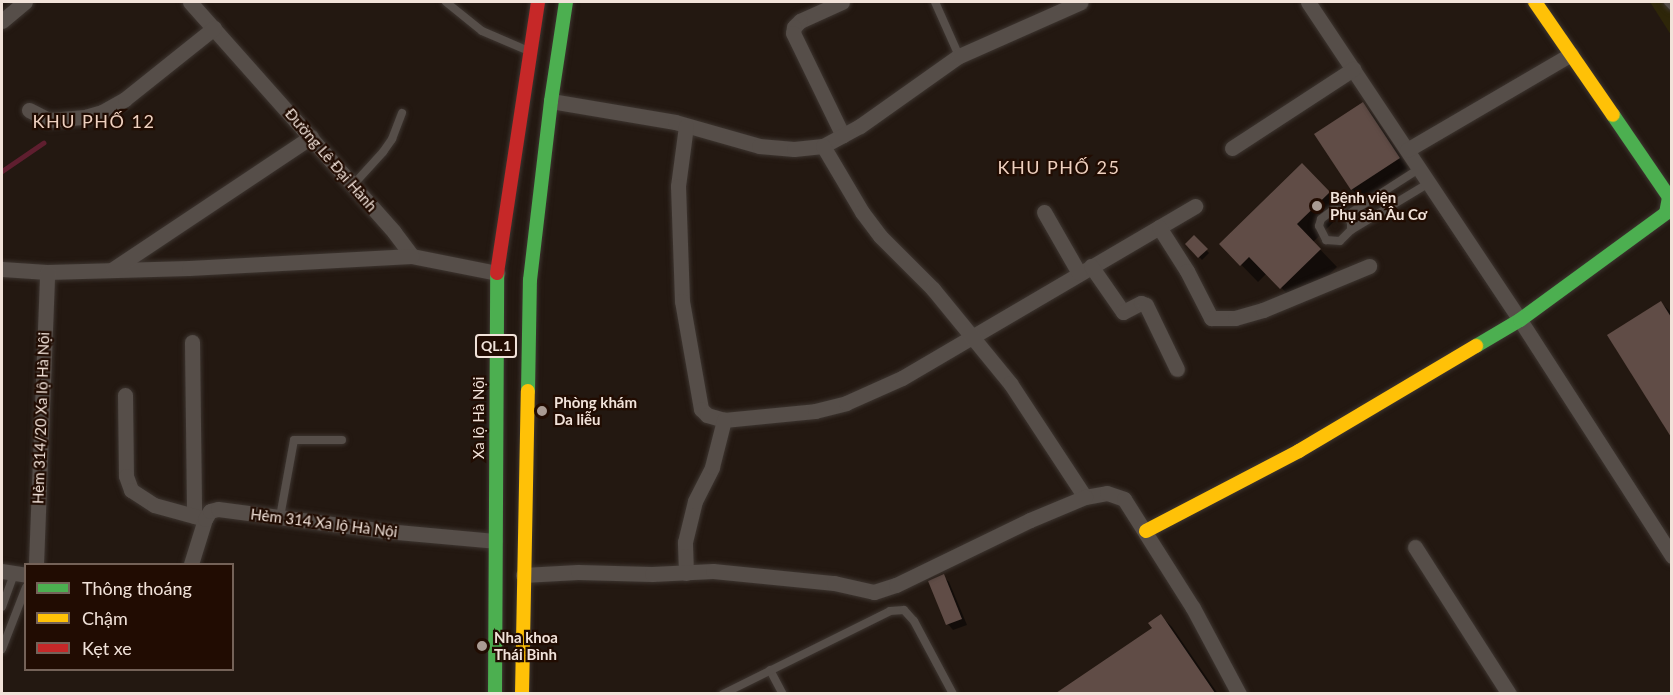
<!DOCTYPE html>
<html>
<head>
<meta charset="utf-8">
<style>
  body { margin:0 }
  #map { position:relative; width:1673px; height:695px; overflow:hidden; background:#231811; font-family:Lato,sans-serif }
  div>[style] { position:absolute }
  .green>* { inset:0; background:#2e2609 }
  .shadow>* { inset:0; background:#0007 }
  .stream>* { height:4.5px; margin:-2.25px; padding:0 2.25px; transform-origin:2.25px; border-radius:2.25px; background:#5f1e2f }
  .building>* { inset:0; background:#604c46 }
  .roads { filter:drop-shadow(0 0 2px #3d3530) drop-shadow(0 0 2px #3d3530) }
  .lane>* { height:8px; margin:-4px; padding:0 4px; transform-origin:4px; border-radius:4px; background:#564e49 }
  .street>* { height:15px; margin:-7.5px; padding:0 7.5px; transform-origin:7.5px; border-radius:7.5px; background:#564e49 }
  .fast>* { height:14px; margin:-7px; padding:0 7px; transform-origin:7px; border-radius:7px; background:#4caf50 }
  .slow>* { height:14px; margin:-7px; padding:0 7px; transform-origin:7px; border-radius:7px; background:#ffc107 }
  .jam>* { height:14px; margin:-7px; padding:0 7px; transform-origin:7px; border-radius:7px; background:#c62828 }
  .dots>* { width:16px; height:16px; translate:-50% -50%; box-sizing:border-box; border:3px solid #210c02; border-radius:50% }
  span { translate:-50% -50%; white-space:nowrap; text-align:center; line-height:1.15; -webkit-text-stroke:4.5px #210c02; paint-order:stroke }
  .shield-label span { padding:2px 4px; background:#210c02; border:2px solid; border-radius:4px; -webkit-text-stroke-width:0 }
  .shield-label { font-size:14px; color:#f1e2d9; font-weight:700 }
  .street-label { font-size:15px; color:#f1e2d9 }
  .poi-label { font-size:15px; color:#f1e2d9; font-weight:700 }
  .left { translate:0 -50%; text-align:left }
  .quarter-label { font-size:18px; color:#eed0bf; letter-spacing:1.5px }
  .frame { position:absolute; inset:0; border:3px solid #f1e2d9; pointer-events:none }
  .legend { position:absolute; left:24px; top:563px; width:210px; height:108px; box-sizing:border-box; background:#210c02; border:2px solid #746258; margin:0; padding:8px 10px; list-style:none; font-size:18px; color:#f1e2d9 }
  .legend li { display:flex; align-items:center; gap:12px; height:30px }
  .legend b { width:30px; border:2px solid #746258 }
</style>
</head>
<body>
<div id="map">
  <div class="green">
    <div style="clip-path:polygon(1650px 2px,1671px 2px,1671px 35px)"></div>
  </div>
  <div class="shadow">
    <div style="clip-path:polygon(1363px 104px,1374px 116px,1411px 171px,1364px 201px,1352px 189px)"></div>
    <div style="clip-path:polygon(1302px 165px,1346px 210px,1313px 242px,1337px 267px,1298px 305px,1267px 273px,1258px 282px,1221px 244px)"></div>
    <div style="clip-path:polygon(1194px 237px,1209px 253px,1202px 260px,1187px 244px)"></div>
    <div style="clip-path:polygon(1661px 303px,1672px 313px,1672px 434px,1610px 336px)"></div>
    <div style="clip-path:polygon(943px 576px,949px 582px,967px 625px,953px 630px,948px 624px)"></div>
    <div style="clip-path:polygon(1161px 616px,1172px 627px,1218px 694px,1059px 694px,1154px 628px)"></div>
  </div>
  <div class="stream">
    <div style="left:2px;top:171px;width:50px;rotate:-34.3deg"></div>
  </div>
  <div class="building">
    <div style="clip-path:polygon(1363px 102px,1400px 158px,1351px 190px,1314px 134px)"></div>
    <div style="clip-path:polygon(1302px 163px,1330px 192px,1297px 224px,1321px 249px,1280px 289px,1249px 257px,1240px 266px,1219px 244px)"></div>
    <div style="clip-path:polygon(1194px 235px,1208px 249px,1198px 258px,1185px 244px)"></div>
    <div style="clip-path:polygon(1661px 301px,1671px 317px,1671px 437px,1607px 335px)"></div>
    <div style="clip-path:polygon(944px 574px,962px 619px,946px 625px,928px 581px)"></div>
    <div style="clip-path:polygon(1161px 614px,1215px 693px,1056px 693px,1152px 628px,1148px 623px)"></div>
  </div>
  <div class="roads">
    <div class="lane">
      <div style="left:446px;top:2px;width:46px;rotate:38.9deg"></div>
      <div style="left:482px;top:31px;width:46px;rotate:23.2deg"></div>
      <div style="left:935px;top:2px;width:59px;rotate:66deg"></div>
      <div style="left:1668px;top:2px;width:6px;rotate:45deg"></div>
      <div style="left:353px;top:185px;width:45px;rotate:-47.7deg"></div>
      <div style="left:383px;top:152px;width:16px;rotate:-55deg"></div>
      <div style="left:392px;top:139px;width:28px;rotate:-69deg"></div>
      <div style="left:1347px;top:215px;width:85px;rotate:-32.6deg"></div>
      <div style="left:1351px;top:230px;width:8px;rotate:-90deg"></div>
      <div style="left:1351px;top:222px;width:16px;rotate:-133deg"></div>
      <div style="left:1340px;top:210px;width:7px;rotate:180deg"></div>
      <div style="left:1333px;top:210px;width:15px;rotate:143deg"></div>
      <div style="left:1321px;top:219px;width:7px;rotate:106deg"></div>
      <div style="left:1319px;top:226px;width:16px;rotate:63deg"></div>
      <div style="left:1326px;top:240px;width:14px;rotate:4deg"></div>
      <div style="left:1340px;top:241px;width:16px;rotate:-45deg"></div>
      <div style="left:1351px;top:230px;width:91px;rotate:-31.1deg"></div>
      <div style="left:280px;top:517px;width:78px;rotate:-79.7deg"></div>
      <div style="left:294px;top:440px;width:48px"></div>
      <div style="left:2px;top:607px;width:35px;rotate:-70deg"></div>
      <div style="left:2px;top:649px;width:66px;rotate:-68.8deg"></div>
      <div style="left:770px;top:670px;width:27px;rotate:62deg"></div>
      <div style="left:723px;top:694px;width:186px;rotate:-26.4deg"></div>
      <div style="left:890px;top:611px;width:14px;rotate:-4deg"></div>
      <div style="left:904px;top:610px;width:15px;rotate:48deg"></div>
      <div style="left:914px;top:621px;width:83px;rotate:61.9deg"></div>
    </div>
    <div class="street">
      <div style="left:190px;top:2px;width:307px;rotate:48.4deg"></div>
      <div style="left:394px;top:232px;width:30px;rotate:53deg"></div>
      <div style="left:412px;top:256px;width:87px;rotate:11.3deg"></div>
      <div style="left:842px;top:2px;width:46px;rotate:155.7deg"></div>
      <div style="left:800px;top:21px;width:8px;rotate:135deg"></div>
      <div style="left:794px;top:27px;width:6px;rotate:99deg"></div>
      <div style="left:793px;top:33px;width:114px;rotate:64.1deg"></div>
      <div style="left:1308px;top:2px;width:382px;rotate:56.3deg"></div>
      <div style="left:1520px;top:320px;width:281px;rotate:57.2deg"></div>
      <div style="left:2px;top:21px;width:30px;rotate:-40deg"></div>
      <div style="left:551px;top:101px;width:126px;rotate:9.6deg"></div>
      <div style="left:675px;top:122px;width:87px;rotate:15.9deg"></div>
      <div style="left:759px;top:146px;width:35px;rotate:5deg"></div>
      <div style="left:794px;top:149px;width:29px;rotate:-6deg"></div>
      <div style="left:823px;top:146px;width:42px;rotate:-28.4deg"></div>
      <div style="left:860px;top:126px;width:121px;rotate:-35.3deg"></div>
      <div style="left:959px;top:56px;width:133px;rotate:-23.9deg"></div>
      <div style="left:29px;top:110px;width:22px;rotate:27deg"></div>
      <div style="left:49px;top:120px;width:36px;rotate:-5deg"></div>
      <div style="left:85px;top:117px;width:18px;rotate:-16deg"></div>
      <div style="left:102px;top:112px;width:26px;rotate:-29deg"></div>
      <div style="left:125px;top:99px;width:114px;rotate:-38.6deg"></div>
      <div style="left:686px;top:126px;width:61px;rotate:97.6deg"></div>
      <div style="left:678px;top:186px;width:115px;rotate:88deg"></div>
      <div style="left:682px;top:301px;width:110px;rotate:80deg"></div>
      <div style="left:701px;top:409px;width:8px;rotate:45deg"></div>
      <div style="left:707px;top:415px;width:18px;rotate:16deg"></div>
      <div style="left:724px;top:420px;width:91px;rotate:-5.6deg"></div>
      <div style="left:815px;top:411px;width:32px;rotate:-14deg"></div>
      <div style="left:846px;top:403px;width:61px;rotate:-24.1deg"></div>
      <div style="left:902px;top:378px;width:340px;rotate:-30.4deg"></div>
      <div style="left:823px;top:146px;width:77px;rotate:59.4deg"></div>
      <div style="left:862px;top:212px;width:30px;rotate:53deg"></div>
      <div style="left:880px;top:236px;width:75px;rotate:45deg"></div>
      <div style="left:933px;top:289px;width:122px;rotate:50.7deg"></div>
      <div style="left:1010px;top:383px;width:136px;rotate:56.7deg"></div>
      <div style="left:1085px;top:497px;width:22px;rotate:-10deg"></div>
      <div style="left:1107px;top:493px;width:18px;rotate:19deg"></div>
      <div style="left:1124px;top:499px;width:129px;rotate:57.7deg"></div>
      <div style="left:1193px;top:608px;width:98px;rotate:61.9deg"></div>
      <div style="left:1232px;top:148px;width:145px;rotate:-33.1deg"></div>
      <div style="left:1407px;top:150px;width:190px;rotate:-30.3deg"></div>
      <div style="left:1044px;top:212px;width:70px;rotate:60.2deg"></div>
      <div style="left:1159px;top:227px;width:52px;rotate:57.5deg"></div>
      <div style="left:1187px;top:271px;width:53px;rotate:62.9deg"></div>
      <div style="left:1211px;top:318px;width:24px"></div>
      <div style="left:1235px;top:318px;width:29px;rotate:-16deg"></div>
      <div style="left:1263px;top:310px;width:115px;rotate:-22.5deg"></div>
      <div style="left:1091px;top:266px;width:56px;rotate:55.2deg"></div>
      <div style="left:1123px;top:312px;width:20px;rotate:-27deg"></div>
      <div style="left:1141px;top:303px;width:5px;rotate:22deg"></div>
      <div style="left:1146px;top:305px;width:71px;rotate:64.2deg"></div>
      <div style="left:2px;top:269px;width:45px;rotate:3.8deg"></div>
      <div style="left:47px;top:272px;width:142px;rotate:-1.6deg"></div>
      <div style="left:189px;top:268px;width:223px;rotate:-3.1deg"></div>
      <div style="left:113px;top:269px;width:238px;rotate:-33.7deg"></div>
      <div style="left:192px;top:342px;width:174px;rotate:89.3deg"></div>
      <div style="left:125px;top:395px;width:81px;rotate:89.3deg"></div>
      <div style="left:126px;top:476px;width:15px;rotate:70deg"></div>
      <div style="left:131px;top:490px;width:27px;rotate:33deg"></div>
      <div style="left:154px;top:505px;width:53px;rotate:15.4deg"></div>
      <div style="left:1415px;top:547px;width:174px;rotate:57.4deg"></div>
      <div style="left:36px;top:564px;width:292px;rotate:-87.8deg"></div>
      <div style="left:191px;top:564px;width:47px;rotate:-72.7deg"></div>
      <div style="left:205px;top:519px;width:9px;rotate:-58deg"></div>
      <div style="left:210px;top:511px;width:8px;rotate:-14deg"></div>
      <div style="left:218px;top:509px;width:169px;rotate:7.5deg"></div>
      <div style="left:386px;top:531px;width:109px;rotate:5.2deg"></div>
      <div style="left:2px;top:571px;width:24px;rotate:9deg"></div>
      <div style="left:686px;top:573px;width:31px;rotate:-92deg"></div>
      <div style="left:685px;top:542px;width:42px;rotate:-76.3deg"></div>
      <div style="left:695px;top:501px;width:38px;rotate:-63deg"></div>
      <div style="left:712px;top:467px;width:49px;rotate:-75.7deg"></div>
      <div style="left:523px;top:575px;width:55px;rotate:-3.1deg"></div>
      <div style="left:578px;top:572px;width:74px;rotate:1.5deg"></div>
      <div style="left:652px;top:574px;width:61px;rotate:-2.8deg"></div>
      <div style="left:713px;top:571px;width:122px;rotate:5.7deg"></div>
      <div style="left:834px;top:583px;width:41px;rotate:12.7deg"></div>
      <div style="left:874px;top:592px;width:23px;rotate:-18deg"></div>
      <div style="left:896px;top:585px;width:149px;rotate:-25.9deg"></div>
      <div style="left:1030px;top:520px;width:60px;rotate:-22.7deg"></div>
    </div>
    <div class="fast">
      <div style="left:1476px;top:346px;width:51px;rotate:-30.6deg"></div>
      <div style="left:1520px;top:320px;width:181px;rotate:-36.2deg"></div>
      <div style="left:1666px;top:213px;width:16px;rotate:-79deg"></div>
      <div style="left:1669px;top:197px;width:99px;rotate:-124.3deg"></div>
      <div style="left:528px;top:391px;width:111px;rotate:-89deg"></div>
      <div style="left:530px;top:280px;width:180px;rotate:-83.3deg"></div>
      <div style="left:551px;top:101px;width:100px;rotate:-81.4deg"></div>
      <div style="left:495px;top:694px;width:421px;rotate:-89.7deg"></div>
    </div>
    <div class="slow">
      <div style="left:1535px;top:2px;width:137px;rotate:55.4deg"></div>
      <div style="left:1146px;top:531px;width:173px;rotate:-27.6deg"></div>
      <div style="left:1299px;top:451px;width:206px;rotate:-30.7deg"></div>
      <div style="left:522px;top:694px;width:303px;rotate:-88.9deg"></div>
    </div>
    <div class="jam">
      <div style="left:497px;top:273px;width:274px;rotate:-81.4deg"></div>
    </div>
  </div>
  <div class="dots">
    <div style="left:1317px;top:206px;background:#a99b93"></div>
    <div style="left:542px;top:411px;background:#a99b93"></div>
    <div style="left:482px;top:646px;background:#a99b93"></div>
  </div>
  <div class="shield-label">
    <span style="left:496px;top:346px">QL.1</span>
  </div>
  <div class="street-label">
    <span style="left:331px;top:160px;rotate:49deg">Đường Lê Đại Hành</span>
    <span style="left:41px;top:418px;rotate:-88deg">Hẻm 314/20 Xa lộ Hà Nội</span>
    <span style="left:479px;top:418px;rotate:-90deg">Xa lộ Hà Nội</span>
    <span style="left:324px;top:523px;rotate:7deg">Hẻm 314 Xa lộ Hà Nội</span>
  </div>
  <div class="poi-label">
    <span class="left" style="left:1330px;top:206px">Bệnh viện<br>Phụ sản Âu Cơ</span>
    <span class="left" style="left:554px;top:411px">Phòng khám<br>Da liễu</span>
    <span class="left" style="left:494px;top:646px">Nha khoa<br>Thái Bình</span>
  </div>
  <div class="quarter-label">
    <span style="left:94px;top:121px">KHU PHỐ 12</span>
    <span style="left:1059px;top:167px">KHU PHỐ 25</span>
  </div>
  <div class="frame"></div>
  <ul class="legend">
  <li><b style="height:8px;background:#4caf50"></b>Thông thoáng</li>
  <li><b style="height:8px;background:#ffc107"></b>Chậm</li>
  <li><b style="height:8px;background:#c62828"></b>Kẹt xe</li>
  </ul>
</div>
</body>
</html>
